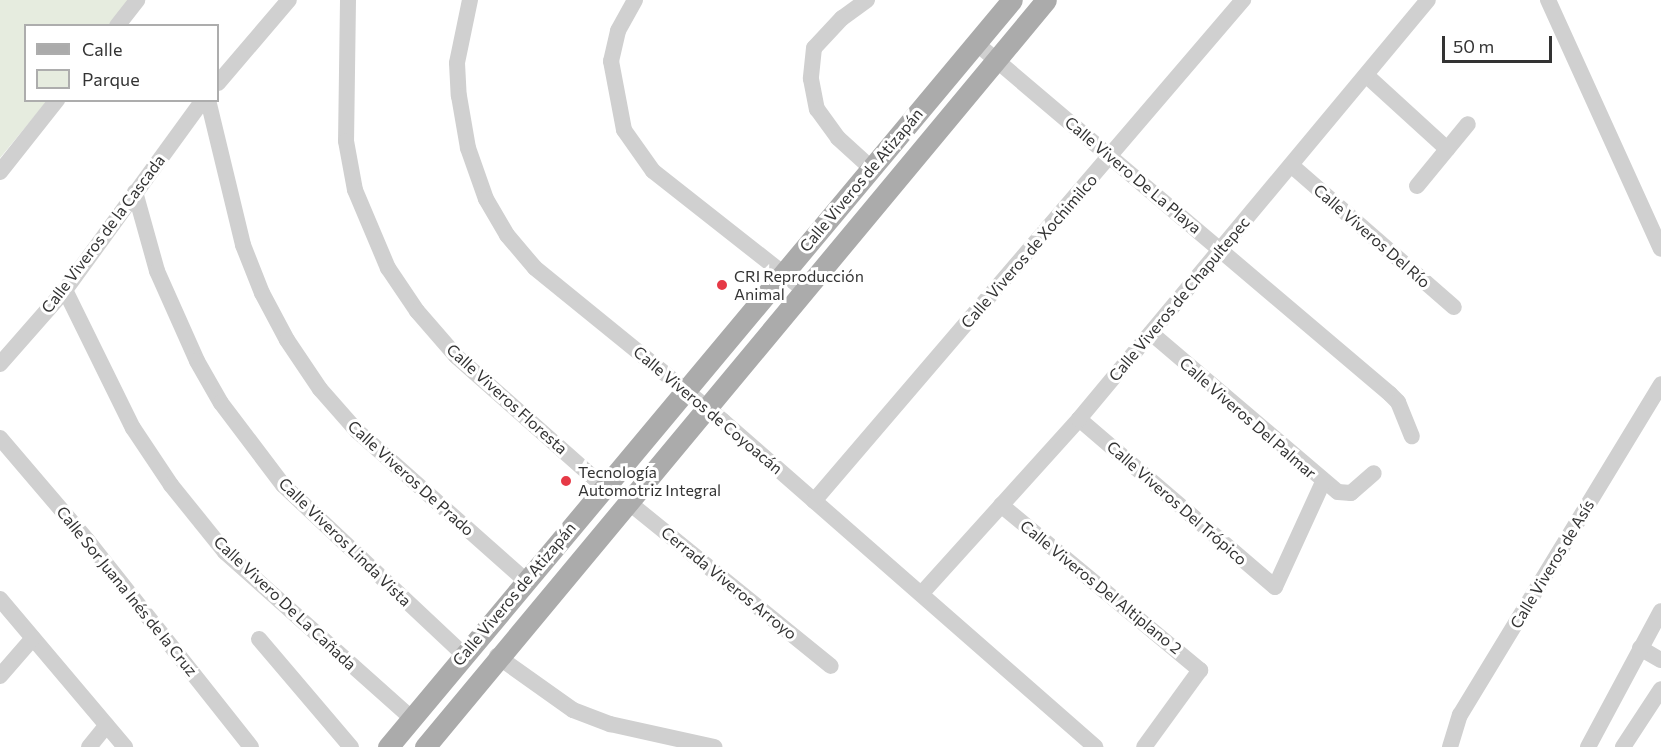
<!DOCTYPE html>
<html>
<head>
<meta charset="utf-8">
<style>
  body { margin:0 }
  #map { position:relative; width:1661px; height:747px; overflow:hidden; background:#fff; font-family:Commissioner,sans-serif }
  div>[style] { position:absolute }
  .green>* { inset:0; background:#e6ecdf }
  .minor>* { height:16px; margin:-8px; padding:0 8px; transform-origin:8px; border-radius:8px; background:#d0d0d0 }
  .major>* { height:21px; margin:-10.5px; padding:0 10.5px; transform-origin:10.5px; border-radius:10.5px; background:#ababab }
  .dots>* { width:16px; height:16px; translate:-50% -50%; box-sizing:border-box; border:3px solid #fff; border-radius:50% }
  span { translate:-50% -50%; white-space:nowrap; text-align:center; line-height:1.15; -webkit-text-stroke:6px #fff; paint-order:stroke }
  .street-label { font-size:16px; color:#333 }
  .poi-label { font-size:16px; color:#333 }
  .left { translate:0 -50%; text-align:left }
  .legend { position:absolute; left:24px; top:24px; width:195px; height:78px; box-sizing:border-box; background:#fff; border:2px solid #adadad; margin:0; padding:8px 10px; list-style:none; font-size:18px; color:#333 }
  .legend li { display:flex; align-items:center; gap:12px; height:30px }
  .legend b { width:30px; border:2px solid #adadad }
  .scale { position:absolute; left:1442px; top:36px; width:110px; height:27px; box-sizing:border-box; border:3px solid #333; border-top:0; padding-left:8px; font-size:18px; line-height:21px; white-space:nowrap; color:#333; -webkit-text-stroke:4px #fff; paint-order:stroke }
</style>
</head>
<body>
<div id="map">
  <div class="green">
    <div style="clip-path:polygon(0 0,130px 0,109px 25px,26px 26px,26px 100px,47px 101px,0 158px)"></div>
  </div>
  <div class="minor">
    <div style="left:348px;top:0;width:141px;rotate:90.8deg"></div>
    <div style="left:346px;top:141px;width:50px;rotate:79.6deg"></div>
    <div style="left:355px;top:190px;width:85px;rotate:67.1deg"></div>
    <div style="left:388px;top:268px;width:52px;rotate:56deg"></div>
    <div style="left:417px;top:311px;width:60px;rotate:49.1deg"></div>
    <div style="left:456px;top:356px;width:196px;rotate:41.5deg"></div>
    <div style="left:470px;top:0;width:64px;rotate:101.7deg"></div>
    <div style="left:457px;top:63px;width:33px;rotate:87deg"></div>
    <div style="left:459px;top:96px;width:53px;rotate:80.2deg"></div>
    <div style="left:468px;top:148px;width:54px;rotate:70.6deg"></div>
    <div style="left:486px;top:199px;width:42px;rotate:59.7deg"></div>
    <div style="left:507px;top:235px;width:43px;rotate:49.7deg"></div>
    <div style="left:535px;top:268px;width:242px;rotate:39.1deg"></div>
    <div style="left:723px;top:421px;width:495px;rotate:41.2deg"></div>
    <div style="left:635px;top:0;width:35px;rotate:119deg"></div>
    <div style="left:618px;top:31px;width:31px;rotate:103deg"></div>
    <div style="left:611px;top:61px;width:70px;rotate:79.3deg"></div>
    <div style="left:624px;top:130px;width:50px;rotate:54.7deg"></div>
    <div style="left:653px;top:171px;width:192px;rotate:38.2deg"></div>
    <div style="left:867px;top:0;width:31px;rotate:144deg"></div>
    <div style="left:842px;top:18px;width:41px;rotate:133deg"></div>
    <div style="left:814px;top:48px;width:31px;rotate:96deg"></div>
    <div style="left:811px;top:79px;width:31px;rotate:79deg"></div>
    <div style="left:817px;top:109px;width:36px;rotate:54deg"></div>
    <div style="left:838px;top:138px;width:45px;rotate:42.3deg"></div>
    <div style="left:1548px;top:0;width:273px;rotate:65.6deg"></div>
    <div style="left:117px;top:26px;width:33px;rotate:-52deg"></div>
    <div style="left:976px;top:43px;width:543px;rotate:40.29deg"></div>
    <div style="left:1390px;top:394px;width:11px;rotate:45deg"></div>
    <div style="left:1398px;top:402px;width:37px;rotate:68deg"></div>
    <div style="left:1366px;top:75px;width:110px;rotate:42.4deg"></div>
    <div style="left:218px;top:83px;width:109px;rotate:-49.5deg"></div>
    <div style="left:208px;top:100px;width:149px;rotate:76.4deg"></div>
    <div style="left:243px;top:245px;width:52px;rotate:68.4deg"></div>
    <div style="left:262px;top:293px;width:53px;rotate:62deg"></div>
    <div style="left:287px;top:340px;width:59px;rotate:56deg"></div>
    <div style="left:320px;top:389px;width:55px;rotate:48.7deg"></div>
    <div style="left:356px;top:430px;width:226px;rotate:41.6deg"></div>
    <div style="left:1291px;top:165px;width:216px;rotate:41.1deg"></div>
    <div style="left:0;top:172px;width:92px;rotate:-51.6deg"></div>
    <div style="left:1417px;top:186px;width:80px;rotate:-50.6deg"></div>
    <div style="left:135px;top:192px;width:82px;rotate:74.4deg"></div>
    <div style="left:157px;top:271px;width:98px;rotate:66deg"></div>
    <div style="left:197px;top:361px;width:48px;rotate:60.3deg"></div>
    <div style="left:221px;top:403px;width:103px;rotate:52.9deg"></div>
    <div style="left:283px;top:485px;width:248px;rotate:43.2deg"></div>
    <div style="left:65px;top:290px;width:154px;rotate:63.8deg"></div>
    <div style="left:133px;top:428px;width:69px;rotate:56.3deg"></div>
    <div style="left:171px;top:485px;width:86px;rotate:51.1deg"></div>
    <div style="left:225px;top:552px;width:249px;rotate:41.7deg"></div>
    <div style="left:1151px;top:333px;width:245px;rotate:40.4deg"></div>
    <div style="left:1338px;top:492px;width:13px;rotate:4deg"></div>
    <div style="left:1351px;top:493px;width:30px;rotate:-41deg"></div>
    <div style="left:0;top:364px;width:98px;rotate:-48.7deg"></div>
    <div style="left:65px;top:290px;width:235px;rotate:-54deg"></div>
    <div style="left:1079px;top:419px;width:258px;rotate:40.6deg"></div>
    <div style="left:1275px;top:587px;width:115px;rotate:-65.4deg"></div>
    <div style="left:0;top:438px;width:134px;rotate:49.5deg"></div>
    <div style="left:87px;top:540px;width:264px;rotate:51.6deg"></div>
    <div style="left:627px;top:501px;width:262px;rotate:39deg"></div>
    <div style="left:814px;top:501px;width:660px;rotate:-49.43deg"></div>
    <div style="left:1001px;top:505px;width:259px;rotate:39.7deg"></div>
    <div style="left:1200px;top:670px;width:95px;rotate:126deg"></div>
    <div style="left:922px;top:593px;width:234px;rotate:-47.9deg"></div>
    <div style="left:1079px;top:419px;width:545px;rotate:-50.21deg"></div>
    <div style="left:0;top:599px;width:194px;rotate:49.8deg"></div>
    <div style="left:259px;top:639px;width:142px;rotate:49.6deg"></div>
    <div style="left:1640px;top:648px;width:24px;rotate:30deg"></div>
    <div style="left:497px;top:656px;width:93px;rotate:35.4deg"></div>
    <div style="left:573px;top:710px;width:40px;rotate:21deg"></div>
    <div style="left:610px;top:724px;width:107px;rotate:12.5deg"></div>
    <div style="left:0;top:676px;width:50px;rotate:-49deg"></div>
    <div style="left:89px;top:747px;width:28px;rotate:-51deg"></div>
    <div style="left:1450px;top:747px;width:34px;rotate:-73deg"></div>
    <div style="left:1460px;top:715px;width:387px;rotate:-58.7deg"></div>
    <div style="left:1588px;top:747px;width:154px;rotate:-61.8deg"></div>
    <div style="left:1623px;top:747px;width:69px;rotate:-56.8deg"></div>
  </div>
  <div class="major">
    <div style="left:388px;top:747px;width:973px;rotate:-50.13deg"></div>
    <div style="left:425px;top:747px;width:971px;rotate:-50.26deg"></div>
  </div>
  <div class="dots">
    <div style="left:722px;top:285px;background:#e63946"></div>
    <div style="left:566px;top:481px;background:#e63946"></div>
  </div>
  <div class="street-label">
    <span style="left:1133px;top:175px;rotate:40deg">Calle Vivero De La Playa</span>
    <span style="left:861px;top:180px;rotate:-50deg">Calle Viveros de Atizapán</span>
    <span style="left:103px;top:234px;rotate:-53deg">Calle Viveros de la Cascada</span>
    <span style="left:1372px;top:236px;rotate:41deg">Calle Viveros Del Río</span>
    <span style="left:1029px;top:251px;rotate:-49deg">Calle Viveros de Xochimilco</span>
    <span style="left:1179px;top:299px;rotate:-50deg">Calle Viveros de Chapultepec</span>
    <span style="left:507px;top:399px;rotate:42deg">Calle Viveros Floresta</span>
    <span style="left:708px;top:410px;rotate:40deg">Calle Viveros de Coyoacán</span>
    <span style="left:1248px;top:418px;rotate:41deg">Calle Viveros Del Palmar</span>
    <span style="left:411px;top:478px;rotate:42deg">Calle Viveros De Prado</span>
    <span style="left:1177px;top:503px;rotate:41deg">Calle Viveros Del Trópico</span>
    <span style="left:345px;top:542px;rotate:44deg">Calle Viveros Linda Vista</span>
    <span style="left:1552px;top:564px;rotate:-59deg">Calle Viveros de Asís</span>
    <span style="left:729px;top:583px;rotate:39deg">Cerrada Viveros Arroyo</span>
    <span style="left:1101px;top:587px;rotate:39deg">Calle Viveros Del Altiplano 2</span>
    <span style="left:127px;top:591px;rotate:51deg">Calle Sor Juana Inés de la Cruz</span>
    <span style="left:514px;top:594px;rotate:-50deg">Calle Viveros de Atizapán</span>
    <span style="left:285px;top:603px;rotate:43deg">Calle Vivero De La Cañada</span>
  </div>
  <div class="poi-label">
    <span class="left" style="left:734px;top:285px">CRI Reproducción<br>Animal</span>
    <span class="left" style="left:578px;top:481px">Tecnología<br>Automotriz Integral</span>
  </div>
  <ul class="legend">
  <li><b style="height:8px;background:#ababab"></b>Calle</li>
  <li><b style="height:16px;background:#e6ecdf"></b>Parque</li>
  </ul>
  <div class="scale">50 m</div>
</div>
</body>
</html>
